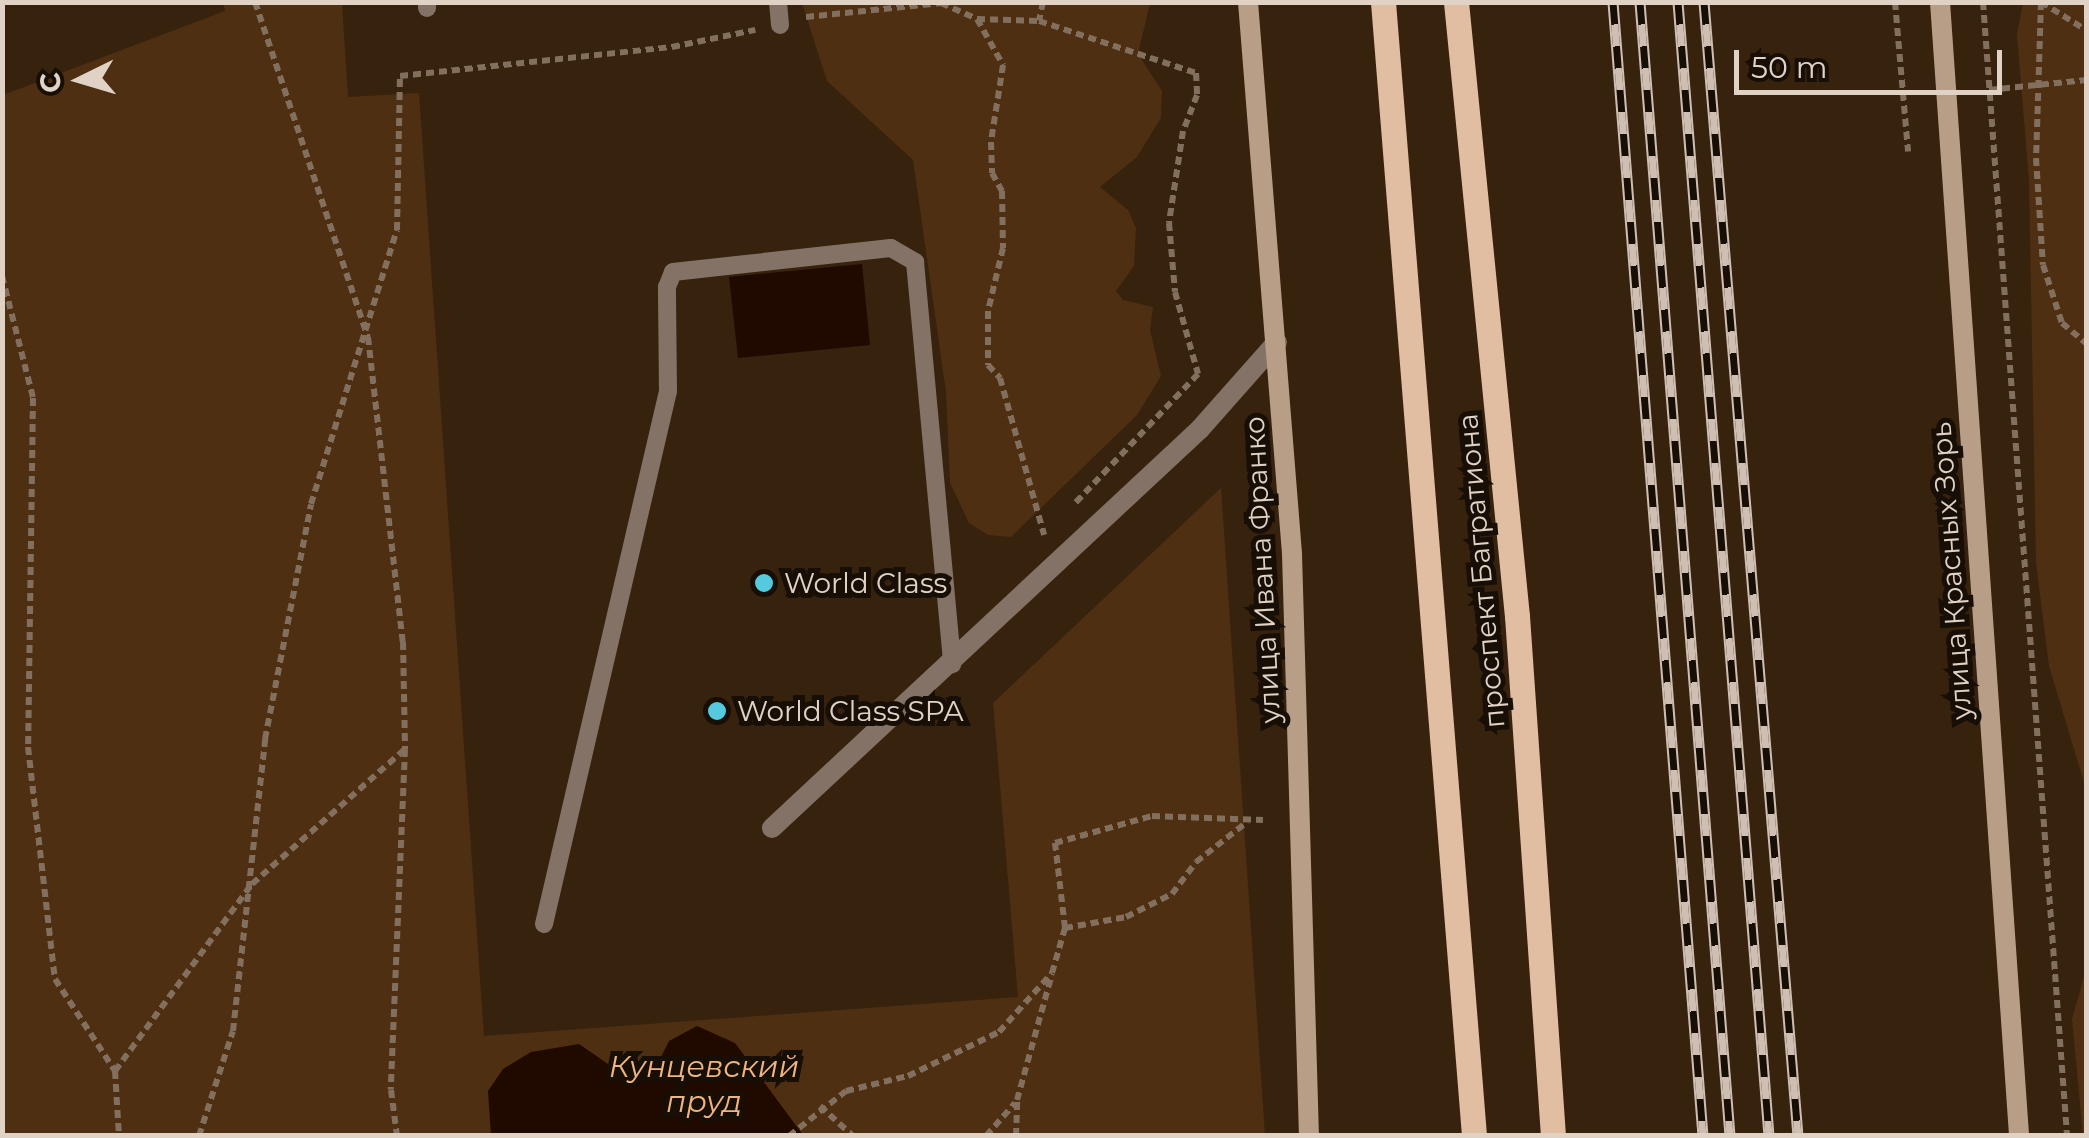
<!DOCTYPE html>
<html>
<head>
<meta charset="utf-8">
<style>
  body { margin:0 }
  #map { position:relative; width:2089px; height:1138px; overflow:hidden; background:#37220d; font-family:Montserrat,sans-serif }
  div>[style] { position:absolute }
  .green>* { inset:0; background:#4f2f11 }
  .water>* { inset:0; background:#200a00 }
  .path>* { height:6px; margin-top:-3px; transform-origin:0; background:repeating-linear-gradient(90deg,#826f5e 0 8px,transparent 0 13px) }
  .lane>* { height:18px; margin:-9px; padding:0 9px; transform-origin:9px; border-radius:9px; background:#837265 }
  .street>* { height:20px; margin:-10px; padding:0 10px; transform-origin:10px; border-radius:10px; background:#837265 }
  .secondary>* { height:20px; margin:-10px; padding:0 10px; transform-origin:10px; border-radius:10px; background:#b89d87 }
  .primary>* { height:25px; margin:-12.5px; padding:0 12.5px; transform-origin:12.5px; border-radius:12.5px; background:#e1bea1 }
  .rail>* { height:11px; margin-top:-5.5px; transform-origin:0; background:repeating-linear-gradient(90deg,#170e06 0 22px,#cebfb2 0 44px); box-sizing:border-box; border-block:2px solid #cebfb2 }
  .dots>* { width:28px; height:28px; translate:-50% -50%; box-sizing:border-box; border:5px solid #170e06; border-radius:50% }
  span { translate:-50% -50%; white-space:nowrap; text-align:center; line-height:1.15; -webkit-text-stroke:10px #170e06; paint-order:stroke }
  .street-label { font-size:28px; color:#e1d2c6 }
  .poi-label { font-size:28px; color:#e1d2c6 }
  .left { translate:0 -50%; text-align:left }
  .water-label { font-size:30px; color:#efb481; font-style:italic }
  .frame { position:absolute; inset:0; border:5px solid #e1d2c6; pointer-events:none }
  .north { position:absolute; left:30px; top:30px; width:100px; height:100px; -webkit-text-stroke:8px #170e06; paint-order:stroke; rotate:265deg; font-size:28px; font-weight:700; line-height:40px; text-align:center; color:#e1d2c6 }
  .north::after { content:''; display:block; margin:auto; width:35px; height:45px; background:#e1d2c6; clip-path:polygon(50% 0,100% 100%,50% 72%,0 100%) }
  .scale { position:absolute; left:1734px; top:50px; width:268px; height:45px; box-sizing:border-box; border:5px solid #e1d2c6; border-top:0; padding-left:12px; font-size:30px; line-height:35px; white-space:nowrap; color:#e1d2c6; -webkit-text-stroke:8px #170e06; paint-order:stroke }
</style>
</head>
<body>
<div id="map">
  <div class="green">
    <div style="clip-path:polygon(223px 2px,342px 3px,348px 97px,419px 93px,484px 1036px,1018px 997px,993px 703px,1221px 488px,1265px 1135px,3px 1136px,3px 95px,225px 11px)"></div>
    <div style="clip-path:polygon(802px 3px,1150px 3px,1138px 54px,1162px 91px,1161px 118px,1137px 157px,1100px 187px,1128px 210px,1136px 228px,1134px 266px,1116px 291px,1123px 300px,1153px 307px,1150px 330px,1161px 376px,1137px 415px,1011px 537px,988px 535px,969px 523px,950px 483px,946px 392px,913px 160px,827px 81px)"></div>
    <div style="clip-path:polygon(2023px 3px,2086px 3px,2086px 789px,2049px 666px,2036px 563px,2029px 181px,2017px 34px)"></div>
    <div style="clip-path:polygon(2086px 970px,2086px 1135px,2083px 1136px,2072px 1019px)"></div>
  </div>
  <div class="water">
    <div style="clip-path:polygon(862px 264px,870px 345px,738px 358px,729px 277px)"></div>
    <div style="clip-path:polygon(697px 1026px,735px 1043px,803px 1135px,491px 1135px,488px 1091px,503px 1069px,531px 1052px,579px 1044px,624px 1075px,655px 1069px,669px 1041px)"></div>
  </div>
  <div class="path">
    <div style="left:255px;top:2px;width:354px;rotate:71.4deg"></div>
    <div style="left:368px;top:337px;width:307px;rotate:83.5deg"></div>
    <div style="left:403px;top:642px;width:107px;rotate:88.9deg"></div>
    <div style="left:405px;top:749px;width:341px;rotate:92.4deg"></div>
    <div style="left:391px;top:1090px;width:46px;rotate:82.6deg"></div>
    <div style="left:1043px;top:2px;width:19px;rotate:102deg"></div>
    <div style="left:1039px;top:21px;width:165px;rotate:18.3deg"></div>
    <div style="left:1196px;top:73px;width:22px;rotate:87deg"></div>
    <div style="left:1197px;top:95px;width:39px;rotate:111deg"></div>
    <div style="left:1183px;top:131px;width:93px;rotate:98.7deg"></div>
    <div style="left:1169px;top:223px;width:69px;rotate:85deg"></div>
    <div style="left:1175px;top:292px;width:85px;rotate:74.3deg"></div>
    <div style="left:1198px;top:374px;width:180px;rotate:133.6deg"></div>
    <div style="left:1895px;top:2px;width:150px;rotate:85deg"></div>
    <div style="left:1983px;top:2px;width:1137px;rotate:85.76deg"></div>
    <div style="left:2041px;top:2px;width:156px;rotate:91.8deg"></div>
    <div style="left:2036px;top:158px;width:107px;rotate:86.3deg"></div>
    <div style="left:2043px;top:265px;width:61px;rotate:71.9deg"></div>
    <div style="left:2062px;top:323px;width:31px;rotate:40deg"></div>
    <div style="left:2041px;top:2px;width:53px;rotate:31.9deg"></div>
    <div style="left:806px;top:17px;width:136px;rotate:-5.9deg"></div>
    <div style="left:941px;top:3px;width:39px;rotate:24deg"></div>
    <div style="left:977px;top:19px;width:53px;rotate:60.5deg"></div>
    <div style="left:1003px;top:65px;width:78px;rotate:98.9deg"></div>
    <div style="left:991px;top:142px;width:31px;rotate:88deg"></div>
    <div style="left:992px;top:173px;width:21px;rotate:61deg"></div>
    <div style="left:1002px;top:191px;width:57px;rotate:89deg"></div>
    <div style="left:1003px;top:248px;width:65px;rotate:103.4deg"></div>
    <div style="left:988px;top:311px;width:54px;rotate:90deg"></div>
    <div style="left:988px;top:365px;width:18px;rotate:47deg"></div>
    <div style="left:1000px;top:378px;width:163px;rotate:74.3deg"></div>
    <div style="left:977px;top:19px;width:62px;rotate:1.8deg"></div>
    <div style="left:1989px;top:90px;width:98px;rotate:-5.9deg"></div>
    <div style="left:2px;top:276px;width:126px;rotate:75.7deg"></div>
    <div style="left:33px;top:398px;width:349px;rotate:90.8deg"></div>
    <div style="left:28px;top:747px;width:234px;rotate:83.4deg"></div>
    <div style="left:55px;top:979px;width:110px;rotate:56.9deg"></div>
    <div style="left:115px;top:1071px;width:65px;rotate:86.5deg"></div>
    <div style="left:1065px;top:928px;width:86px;rotate:-96.7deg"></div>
    <div style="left:1055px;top:843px;width:101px;rotate:-15.6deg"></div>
    <div style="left:1152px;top:816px;width:111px;rotate:2.1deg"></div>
    <div style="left:115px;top:1071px;width:232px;rotate:-53.8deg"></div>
    <div style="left:252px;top:884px;width:203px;rotate:-41.4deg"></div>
    <div style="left:820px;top:1106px;width:45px;rotate:42.3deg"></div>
    <div style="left:199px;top:1136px;width:110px;rotate:-72.1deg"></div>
    <div style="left:233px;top:1031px;width:294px;rotate:-83.7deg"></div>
    <div style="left:265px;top:739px;width:239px;rotate:-78.9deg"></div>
    <div style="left:311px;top:504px;width:287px;rotate:-72.6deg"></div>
    <div style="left:397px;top:230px;width:154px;rotate:-88.9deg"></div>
    <div style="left:400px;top:76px;width:274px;rotate:-6.1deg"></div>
    <div style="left:672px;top:47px;width:85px;rotate:-11.6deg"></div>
    <div style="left:789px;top:1136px;width:73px;rotate:-38.3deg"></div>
    <div style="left:846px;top:1091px;width:64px;rotate:-13.6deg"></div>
    <div style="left:908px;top:1076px;width:101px;rotate:-25.8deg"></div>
    <div style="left:999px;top:1032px;width:79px;rotate:-48.1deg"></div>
    <div style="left:1052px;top:973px;width:47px;rotate:-73.9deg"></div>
    <div style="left:1065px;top:928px;width:62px;rotate:-10.2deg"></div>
    <div style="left:1126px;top:917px;width:51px;rotate:-26.6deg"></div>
    <div style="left:1172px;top:894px;width:40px;rotate:-53deg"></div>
    <div style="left:1196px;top:862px;width:65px;rotate:-38.1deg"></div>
    <div style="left:986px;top:1136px;width:44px;rotate:-48.7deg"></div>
    <div style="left:1016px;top:1136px;width:36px;rotate:-88deg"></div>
    <div style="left:1017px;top:1100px;width:131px;rotate:-74.5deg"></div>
  </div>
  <div class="lane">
    <div style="left:427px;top:2px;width:6px;rotate:90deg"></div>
    <div style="left:778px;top:2px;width:23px;rotate:85deg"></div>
    <div style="left:544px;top:924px;width:547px;rotate:-76.9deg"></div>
    <div style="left:668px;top:391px;width:104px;rotate:-90.6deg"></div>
    <div style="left:667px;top:287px;width:16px;rotate:-68deg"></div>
    <div style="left:673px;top:272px;width:219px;rotate:-6.3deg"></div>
    <div style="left:891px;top:248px;width:28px;rotate:30deg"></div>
    <div style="left:915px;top:262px;width:404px;rotate:84.7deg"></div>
  </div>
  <div class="street">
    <div style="left:772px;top:828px;width:585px;rotate:-42.99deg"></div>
    <div style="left:1200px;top:429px;width:116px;rotate:-48.5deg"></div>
  </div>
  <div class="secondary">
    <div style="left:1248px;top:2px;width:554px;rotate:85.44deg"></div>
    <div style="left:1292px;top:554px;width:582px;rotate:88.33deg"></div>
    <div style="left:1940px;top:2px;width:1137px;rotate:86.01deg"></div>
  </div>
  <div class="primary">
    <div style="left:1383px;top:2px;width:1138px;rotate:85.41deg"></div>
    <div style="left:1456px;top:2px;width:617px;rotate:84.33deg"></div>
    <div style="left:1517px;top:616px;width:521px;rotate:86.04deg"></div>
  </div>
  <div class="rail">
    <div style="left:1613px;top:2px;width:1138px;rotate:85.46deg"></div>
    <div style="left:1640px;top:2px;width:1138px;rotate:85.46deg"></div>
    <div style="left:1678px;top:2px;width:1138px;rotate:85.41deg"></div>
    <div style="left:1704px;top:2px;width:1138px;rotate:85.26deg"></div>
  </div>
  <div class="dots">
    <div style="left:764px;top:583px;background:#55cadf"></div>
    <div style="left:717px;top:711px;background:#55cadf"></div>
  </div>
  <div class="street-label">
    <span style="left:1262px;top:570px;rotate:-93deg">улица Ивана Франко</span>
    <span style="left:1481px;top:571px;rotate:-95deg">проспект Багратиона</span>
    <span style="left:1951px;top:571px;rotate:-94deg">улица Красных Зорь</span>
  </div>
  <div class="poi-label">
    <span class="left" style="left:784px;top:583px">World Class</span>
    <span class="left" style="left:737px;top:711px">World Class SPA</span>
  </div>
  <div class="water-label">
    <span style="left:704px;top:1084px">Кунцевский<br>пруд</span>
  </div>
  <div class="frame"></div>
  <div class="north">С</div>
  <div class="scale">50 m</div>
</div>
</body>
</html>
